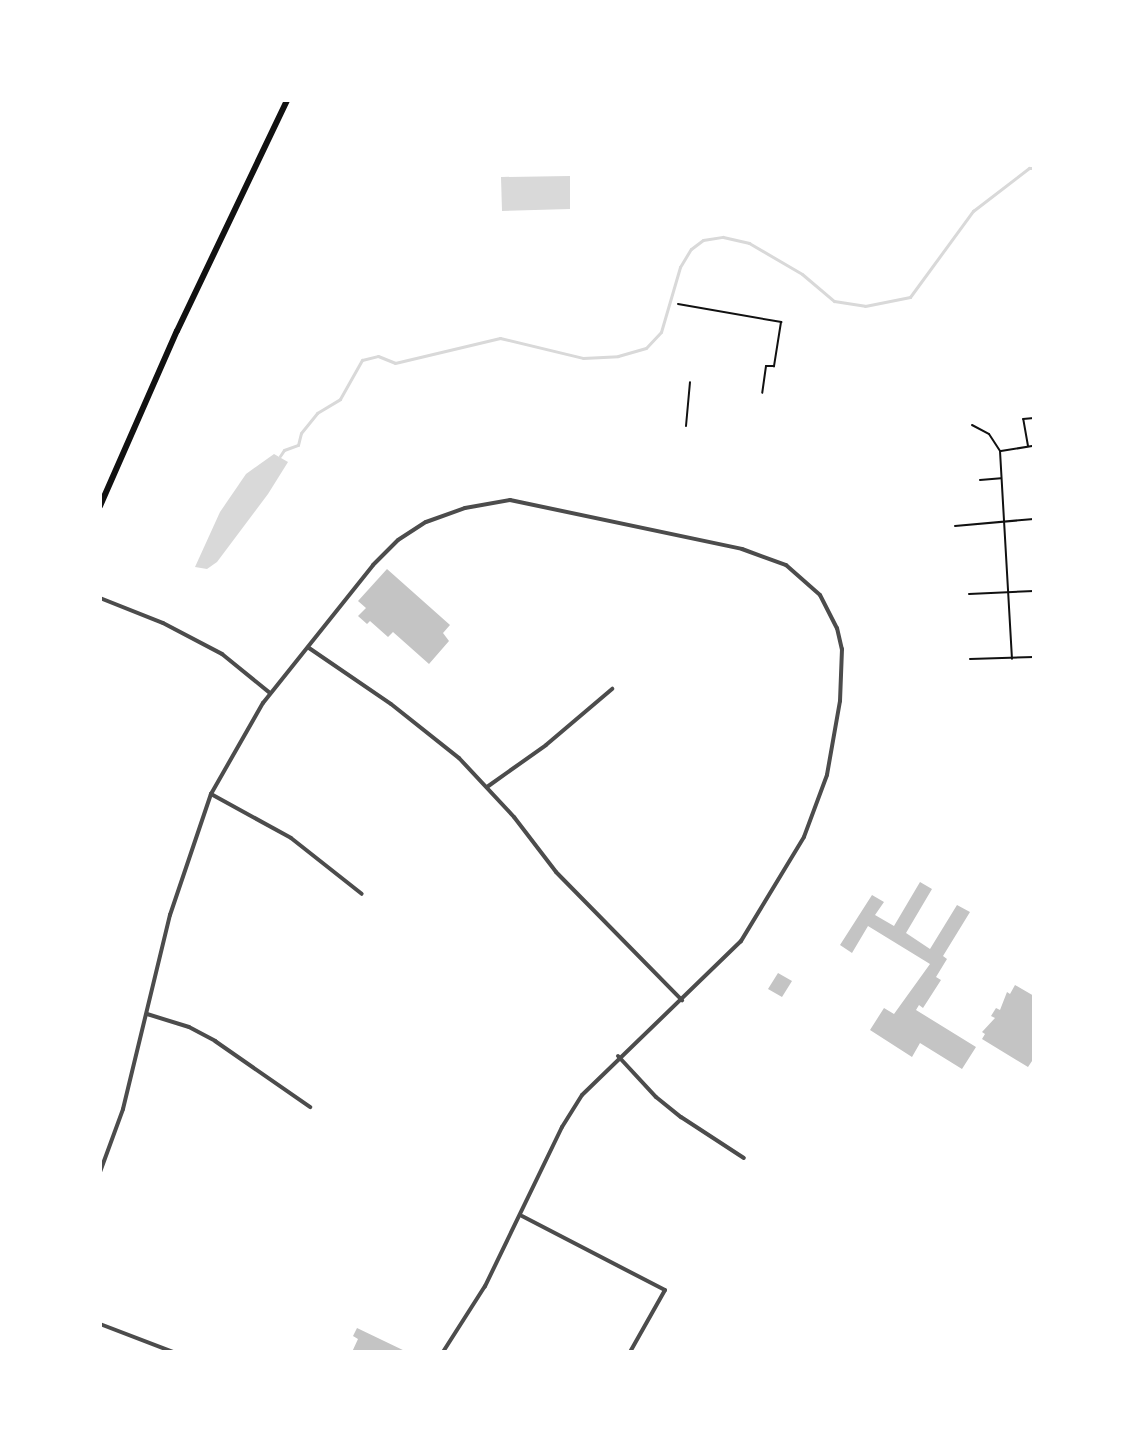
<!DOCTYPE html>
<html>
<head>
<meta charset="utf-8">
<style>
  body { margin:0 }
  #map { position:relative; width:1134px; height:1452px; overflow:hidden; background:#fff; font-family:"Work Sans",sans-serif }
  div>[style] { position:absolute }
  .water>* { inset:0; background:#d9d9d9 }
  .stream>* { height:3px; margin:-1.5px; padding:0 1.5px; transform-origin:1.5px; border-radius:1.5px; background:#d9d9d9 }
  .building>* { inset:0; background:#c4c4c4 }
  .path>* { height:2px; margin:-1px; padding:0 1px; transform-origin:1px; border-radius:1px; background:#111 }
  .minor>* { height:4px; margin:-2px; padding:0 2px; transform-origin:2px; border-radius:2px; background:#4c4c4c }
  .secondary>* { height:6px; margin:-3px; padding:0 3px; transform-origin:3px; border-radius:3px; background:#111 }
  span { translate:-50% -50%; white-space:nowrap; text-align:center; line-height:1.15; -webkit-text-stroke:8px #fff; paint-order:stroke }
  .frame { position:absolute; inset:0; border:102px solid #fff; pointer-events:none }
</style>
</head>
<body>
<div id="map">
  <div class="water">
    <div style="clip-path:polygon(570px 176px,570px 209px,502px 211px,501px 177px)"></div>
    <div style="clip-path:polygon(274px 454px,288px 462px,268px 494px,217px 562px,207px 569px,195px 567px,220px 512px,246px 474px)"></div>
  </div>
  <div class="stream">
    <div style="left:280px;top:456px;width:7px;rotate:-56deg"></div>
    <div style="left:284px;top:450px;width:15px;rotate:-20deg"></div>
    <div style="left:298px;top:445px;width:12px;rotate:-76deg"></div>
    <div style="left:301px;top:433px;width:26px;rotate:-51deg"></div>
    <div style="left:317px;top:413px;width:27px;rotate:-31deg"></div>
    <div style="left:340px;top:399px;width:45px;rotate:-60.6deg"></div>
    <div style="left:362px;top:360px;width:16px;rotate:-14deg"></div>
    <div style="left:378px;top:356px;width:18px;rotate:22deg"></div>
    <div style="left:395px;top:363px;width:108px;rotate:-13.4deg"></div>
    <div style="left:500px;top:338px;width:85px;rotate:13.5deg"></div>
    <div style="left:583px;top:358px;width:35px;rotate:-3deg"></div>
    <div style="left:618px;top:356px;width:29px;rotate:-16deg"></div>
    <div style="left:646px;top:348px;width:22px;rotate:-47deg"></div>
    <div style="left:661px;top:332px;width:68px;rotate:-73.7deg"></div>
    <div style="left:680px;top:267px;width:21px;rotate:-59deg"></div>
    <div style="left:691px;top:249px;width:15px;rotate:-37deg"></div>
    <div style="left:703px;top:240px;width:20px;rotate:-9deg"></div>
    <div style="left:723px;top:237px;width:27px;rotate:13deg"></div>
    <div style="left:749px;top:243px;width:61px;rotate:30.3deg"></div>
    <div style="left:802px;top:274px;width:42px;rotate:40.2deg"></div>
    <div style="left:834px;top:301px;width:31px;rotate:9deg"></div>
    <div style="left:865px;top:306px;width:46px;rotate:-11.3deg"></div>
    <div style="left:910px;top:297px;width:107px;rotate:-53.8deg"></div>
    <div style="left:973px;top:211px;width:71px;rotate:-37.5deg"></div>
    <div style="left:1029px;top:168px;width:5px"></div>
  </div>
  <div class="building">
    <div style="clip-path:polygon(387px 569px,450px 625px,443px 633px,449px 641px,429px 664px,393px 632px,388px 637px,370px 621px,367px 624px,358px 616px,366px 608px,358px 601px)"></div>
    <div style="clip-path:polygon(920px 882px,932px 889px,906px 933px,930px 949px,957px 905px,970px 912px,943px 956px,947px 959px,936px 977px,941px 980px,923px 1008px,919px 1005px,916px 1010px,976px 1047px,962px 1069px,920px 1043px,912px 1057px,870px 1030px,884px 1008px,894px 1014px,930px 964px,868px 926px,852px 953px,840px 945px,872px 895px,884px 902px,875px 915px,894px 926px)"></div>
    <div style="clip-path:polygon(778px 973px,792px 981px,782px 997px,768px 989px)"></div>
    <div style="clip-path:polygon(1015px 985px,1034px 996px,1034px 1058px,1028px 1067px,982px 1039px,985px 1034px,982px 1032px,995px 1018px,991px 1016px,996px 1008px,1000px 1010px,1007px 992px,1010px 994px)"></div>
    <div style="clip-path:polygon(357px 1328px,407px 1352px,352px 1352px,358px 1339px,353px 1336px)"></div>
  </div>
  <div class="path">
    <div style="left:678px;top:304px;width:105px;rotate:9.9deg"></div>
    <div style="left:781px;top:322px;width:45px;rotate:99deg"></div>
    <div style="left:774px;top:366px;width:8px;rotate:180deg"></div>
    <div style="left:766px;top:366px;width:27px;rotate:98deg"></div>
    <div style="left:972px;top:425px;width:19px;rotate:28deg"></div>
    <div style="left:989px;top:434px;width:20px;rotate:57deg"></div>
    <div style="left:1000px;top:451px;width:208px;rotate:86.7deg"></div>
    <div style="left:686px;top:426px;width:44px;rotate:-84.8deg"></div>
    <div style="left:1028px;top:446px;width:27px;rotate:-100deg"></div>
    <div style="left:1023px;top:419px;width:11px;rotate:-5deg"></div>
    <div style="left:1001px;top:451px;width:33px;rotate:-9deg"></div>
    <div style="left:980px;top:480px;width:21px;rotate:-5deg"></div>
    <div style="left:955px;top:526px;width:79px;rotate:-5.1deg"></div>
    <div style="left:969px;top:594px;width:65px;rotate:-2.6deg"></div>
    <div style="left:970px;top:659px;width:64px;rotate:-1.8deg"></div>
  </div>
  <div class="minor">
    <div style="left:100px;top:598px;width:68px;rotate:21.6deg"></div>
    <div style="left:163px;top:623px;width:67px;rotate:27.7deg"></div>
    <div style="left:222px;top:654px;width:62px;rotate:39.1deg"></div>
    <div style="left:309px;top:648px;width:99px;rotate:34.3deg"></div>
    <div style="left:391px;top:704px;width:87px;rotate:38.5deg"></div>
    <div style="left:459px;top:758px;width:81px;rotate:47deg"></div>
    <div style="left:514px;top:817px;width:69px;rotate:52.6deg"></div>
    <div style="left:556px;top:872px;width:180px;rotate:45.5deg"></div>
    <div style="left:487px;top:787px;width:72px;rotate:-35.4deg"></div>
    <div style="left:546px;top:745px;width:87px;rotate:-40.3deg"></div>
    <div style="left:211px;top:794px;width:91px;rotate:28.8deg"></div>
    <div style="left:291px;top:838px;width:90px;rotate:38.3deg"></div>
    <div style="left:147px;top:1014px;width:44px;rotate:17.2deg"></div>
    <div style="left:189px;top:1027px;width:30px;rotate:28deg"></div>
    <div style="left:215px;top:1041px;width:116px;rotate:34.8deg"></div>
    <div style="left:618px;top:1056px;width:56px;rotate:47.2deg"></div>
    <div style="left:656px;top:1097px;width:32px;rotate:39deg"></div>
    <div style="left:681px;top:1117px;width:75px;rotate:33.1deg"></div>
    <div style="left:100px;top:1172px;width:67px;rotate:-69.9deg"></div>
    <div style="left:123px;top:1109px;width:200px;rotate:-76.4deg"></div>
    <div style="left:170px;top:915px;width:128px;rotate:-71.3deg"></div>
    <div style="left:211px;top:794px;width:105px;rotate:-60.3deg"></div>
    <div style="left:263px;top:703px;width:176px;rotate:-51.4deg"></div>
    <div style="left:373px;top:565px;width:35px;rotate:-45deg"></div>
    <div style="left:398px;top:540px;width:33px;rotate:-33deg"></div>
    <div style="left:426px;top:522px;width:41px;rotate:-19.7deg"></div>
    <div style="left:465px;top:508px;width:46px;rotate:-10.1deg"></div>
    <div style="left:510px;top:500px;width:237px;rotate:11.9deg"></div>
    <div style="left:742px;top:549px;width:47px;rotate:20deg"></div>
    <div style="left:786px;top:565px;width:45px;rotate:41.4deg"></div>
    <div style="left:820px;top:595px;width:37px;rotate:63deg"></div>
    <div style="left:837px;top:628px;width:22px;rotate:77deg"></div>
    <div style="left:842px;top:649px;width:52px;rotate:92.2deg"></div>
    <div style="left:840px;top:701px;width:75px;rotate:100deg"></div>
    <div style="left:827px;top:775px;width:66px;rotate:110.4deg"></div>
    <div style="left:804px;top:837px;width:122px;rotate:121.2deg"></div>
    <div style="left:741px;top:941px;width:221px;rotate:135.9deg"></div>
    <div style="left:582px;top:1095px;width:38px;rotate:122deg"></div>
    <div style="left:562px;top:1127px;width:177px;rotate:115.8deg"></div>
    <div style="left:485px;top:1286px;width:78px;rotate:122.5deg"></div>
    <div style="left:522px;top:1216px;width:161px;rotate:27.4deg"></div>
    <div style="left:665px;top:1290px;width:71px;rotate:119.4deg"></div>
    <div style="left:100px;top:1324px;width:78px;rotate:21deg"></div>
  </div>
  <div class="secondary">
    <div style="left:100px;top:506px;width:191px;rotate:-66.3deg"></div>
    <div style="left:177px;top:331px;width:256px;rotate:-64.5deg"></div>
  </div>
  <div class="frame"></div>
</div>
</body>
</html>
